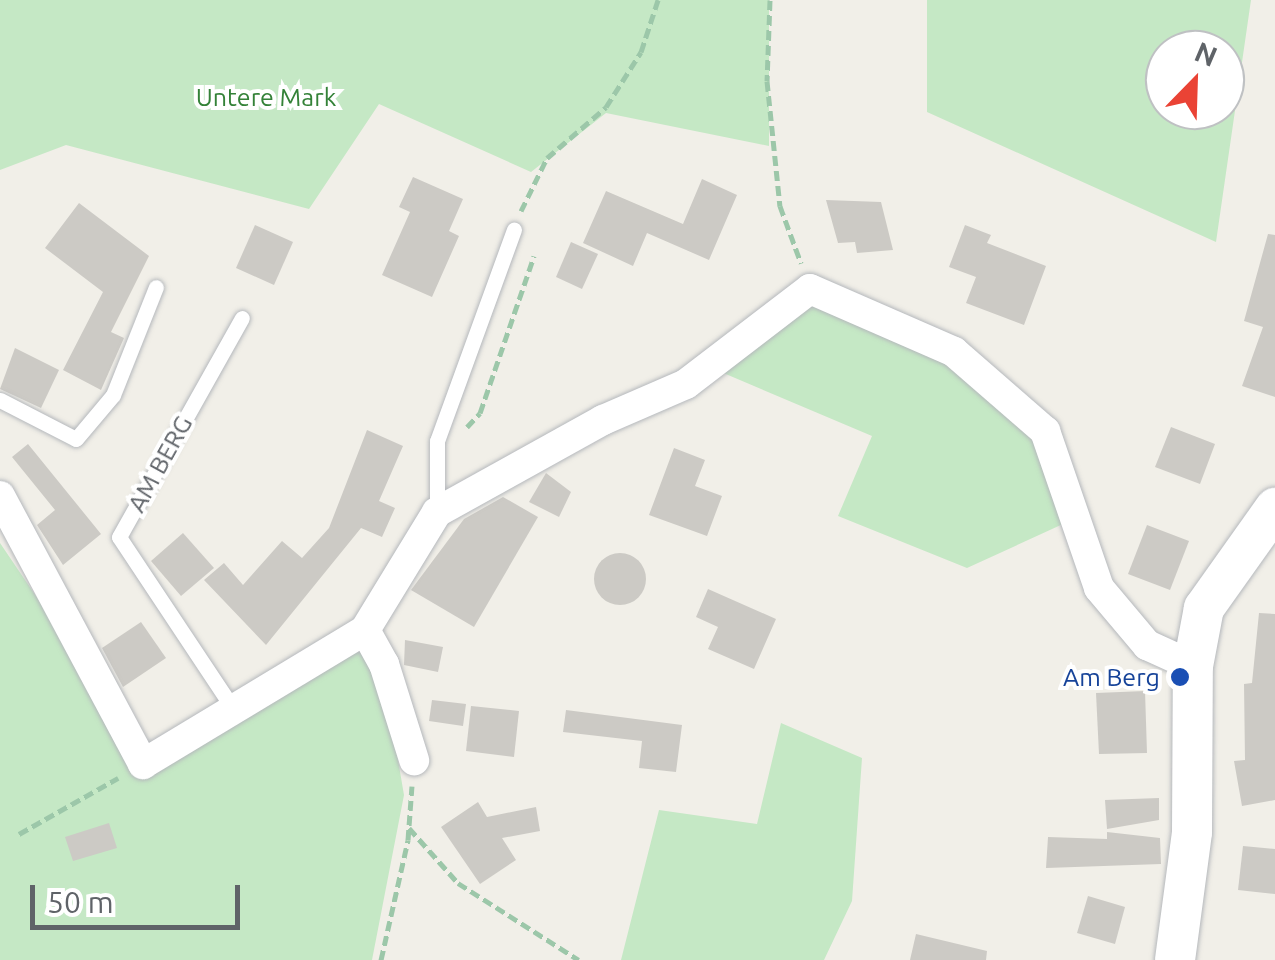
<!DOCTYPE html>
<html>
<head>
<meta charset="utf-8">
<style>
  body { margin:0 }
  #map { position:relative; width:1275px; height:960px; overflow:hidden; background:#f1efe8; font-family:Ubuntu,sans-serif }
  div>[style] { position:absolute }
  .green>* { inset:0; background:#c5e8c5 }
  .building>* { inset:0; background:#cccac5 }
  .round { border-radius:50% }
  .path>* { height:5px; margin-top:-2.5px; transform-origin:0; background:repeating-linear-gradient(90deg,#9cc7a9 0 10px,transparent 0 15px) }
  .roads { filter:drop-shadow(0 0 2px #b5b8bc) drop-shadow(0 0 2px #b5b8bc) }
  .lane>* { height:15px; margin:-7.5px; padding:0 7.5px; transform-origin:7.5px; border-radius:7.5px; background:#fff }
  .street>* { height:30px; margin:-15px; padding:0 15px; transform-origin:15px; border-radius:15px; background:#fff }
  .secondary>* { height:40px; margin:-20px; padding:0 20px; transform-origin:20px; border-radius:20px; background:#fff }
  .dots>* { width:28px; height:28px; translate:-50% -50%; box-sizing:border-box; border:5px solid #fff; border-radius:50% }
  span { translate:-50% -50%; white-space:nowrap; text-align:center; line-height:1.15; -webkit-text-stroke:8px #fff; paint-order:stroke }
  .park-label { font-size:25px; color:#348238 }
  .street-label { font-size:25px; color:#5f6368 }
  .transit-label { font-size:25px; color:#164399 }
  .right { translate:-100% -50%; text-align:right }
  .north { position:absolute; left:1145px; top:30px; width:100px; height:100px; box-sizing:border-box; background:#fff; border:2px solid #bfc1c3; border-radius:50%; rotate:23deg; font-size:28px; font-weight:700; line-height:40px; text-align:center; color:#5f6368 }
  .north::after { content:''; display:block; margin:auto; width:35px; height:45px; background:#ea4335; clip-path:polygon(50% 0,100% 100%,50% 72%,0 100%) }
  .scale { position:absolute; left:30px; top:885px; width:210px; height:45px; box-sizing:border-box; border:5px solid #5f6368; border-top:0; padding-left:12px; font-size:30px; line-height:35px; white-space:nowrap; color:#5f6368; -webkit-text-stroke:8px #fff; paint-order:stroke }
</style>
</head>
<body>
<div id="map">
  <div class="green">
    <div style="clip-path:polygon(0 0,769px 0,769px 146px,606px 113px,531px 172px,379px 104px,309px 209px,66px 145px,0 170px)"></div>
    <div style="clip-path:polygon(evenodd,927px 0,1251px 0,1216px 242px,927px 112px,927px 0,1165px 50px,1225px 50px,1225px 110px,1165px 110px,1165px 50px)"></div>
    <div style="clip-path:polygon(799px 294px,951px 356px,1035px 443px,1063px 524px,967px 568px,838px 516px,872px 436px,721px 372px)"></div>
    <div style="clip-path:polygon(0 543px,141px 751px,357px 642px,383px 672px,404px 795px,372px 960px,0 960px)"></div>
    <div style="clip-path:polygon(781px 723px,862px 758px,852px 901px,824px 960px,621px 960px,659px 810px,757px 824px)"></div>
  </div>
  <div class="building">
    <div style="clip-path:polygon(413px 177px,463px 199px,449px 231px,459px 236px,432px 297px,382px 275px,410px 212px,399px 207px)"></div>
    <div style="clip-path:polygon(702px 179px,737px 195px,709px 260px,647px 233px,633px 266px,583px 243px,606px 191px,683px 224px)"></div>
    <div style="clip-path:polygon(826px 200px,881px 202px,893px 250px,857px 253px,855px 242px,838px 243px)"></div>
    <div style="clip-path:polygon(79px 203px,149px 256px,111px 332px,124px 338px,101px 390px,63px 370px,103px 292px,45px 248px)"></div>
    <div style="clip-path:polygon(255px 225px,293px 242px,274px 285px,236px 268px)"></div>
    <div style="clip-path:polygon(965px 225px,991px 235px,987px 243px,1046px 266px,1024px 325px,966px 303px,976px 277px,949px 267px)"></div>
    <div style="clip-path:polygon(1268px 234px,1275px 235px,1275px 397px,1242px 386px,1263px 327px,1244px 321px)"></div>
    <div style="clip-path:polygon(571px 242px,598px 254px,582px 289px,556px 277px)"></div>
    <div style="clip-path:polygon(15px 348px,59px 370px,41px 408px,0 389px)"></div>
    <div style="clip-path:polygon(1171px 427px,1215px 444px,1200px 484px,1155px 467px)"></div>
    <div style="clip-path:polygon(367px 430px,403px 446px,379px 501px,395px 508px,382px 537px,361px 528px,266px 645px,204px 580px,224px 563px,243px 585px,282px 541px,302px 558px,329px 528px)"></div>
    <div style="clip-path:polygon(28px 444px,101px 534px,63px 565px,37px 525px,55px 510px,12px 457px)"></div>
    <div style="clip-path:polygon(674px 448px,705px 460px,695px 486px,722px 496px,707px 536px,649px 515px)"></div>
    <div style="clip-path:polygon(546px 473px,571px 492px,559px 517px,529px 502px)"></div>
    <div style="clip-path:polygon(503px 497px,538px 517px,474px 627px,411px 590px,464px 519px)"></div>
    <div style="clip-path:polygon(1147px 525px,1189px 541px,1170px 590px,1128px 574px)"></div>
    <div style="clip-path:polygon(183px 533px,214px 568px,181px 596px,151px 561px)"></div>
    <div class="round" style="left:594px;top:553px;width:52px;height:52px"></div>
    <div style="clip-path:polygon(708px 589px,776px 619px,754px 669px,708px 649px,718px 627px,696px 617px)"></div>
    <div style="clip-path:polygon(1259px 613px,1275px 614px,1275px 800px,1242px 806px,1234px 761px,1245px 760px,1244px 684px,1252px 683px)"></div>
    <div style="clip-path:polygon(141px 622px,166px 658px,123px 687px,102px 648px)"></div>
    <div style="clip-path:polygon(405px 640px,443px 647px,438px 672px,404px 665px)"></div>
    <div style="clip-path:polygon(1145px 691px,1147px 753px,1099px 754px,1096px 693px)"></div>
    <div style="clip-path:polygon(432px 700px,466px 704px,463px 726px,429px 721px)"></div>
    <div style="clip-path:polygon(471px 706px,519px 711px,514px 757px,466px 751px)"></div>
    <div style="clip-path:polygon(566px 710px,682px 725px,676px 772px,639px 768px,642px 741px,563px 732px)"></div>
    <div style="clip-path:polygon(1159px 798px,1159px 820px,1107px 829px,1105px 800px)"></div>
    <div style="clip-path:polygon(478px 802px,487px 817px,536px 807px,540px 831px,502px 838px,516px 860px,480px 884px,441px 827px)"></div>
    <div style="clip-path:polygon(109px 823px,117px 848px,73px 861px,65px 837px)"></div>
    <div style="clip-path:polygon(1107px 832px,1160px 838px,1161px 864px,1046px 868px,1048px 837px,1107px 839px)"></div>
    <div style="clip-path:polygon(1243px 846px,1275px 849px,1275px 894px,1238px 890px)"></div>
    <div style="clip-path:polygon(1088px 896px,1125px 907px,1115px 944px,1077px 933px)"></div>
    <div style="clip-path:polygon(916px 934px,987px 951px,986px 960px,910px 960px)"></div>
  </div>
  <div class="path">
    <div style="left:770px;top:0;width:81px;rotate:92.1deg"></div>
    <div style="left:767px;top:81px;width:126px;rotate:84.1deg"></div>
    <div style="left:780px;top:206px;width:61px;rotate:69.8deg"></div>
    <div style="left:521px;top:211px;width:59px;rotate:-63.9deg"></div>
    <div style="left:547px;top:158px;width:78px;rotate:-40.8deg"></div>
    <div style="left:606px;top:107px;width:65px;rotate:-57.5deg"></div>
    <div style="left:641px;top:52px;width:55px;rotate:-71.9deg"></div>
    <div style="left:467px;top:427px;width:19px;rotate:-47deg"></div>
    <div style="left:480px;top:413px;width:166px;rotate:-71deg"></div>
    <div style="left:409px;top:828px;width:74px;rotate:48.3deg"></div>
    <div style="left:458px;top:883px;width:143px;rotate:32.5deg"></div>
    <div style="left:19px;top:834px;width:114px;rotate:-29.5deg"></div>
    <div style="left:381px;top:960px;width:123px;rotate:-77.3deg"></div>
    <div style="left:408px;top:840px;width:54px;rotate:-85.8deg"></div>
  </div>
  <div class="roads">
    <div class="lane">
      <div style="left:0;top:400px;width:85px;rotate:27.2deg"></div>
      <div style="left:76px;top:439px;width:57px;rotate:-49.9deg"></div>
      <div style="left:113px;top:395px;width:116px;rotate:-68.3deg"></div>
      <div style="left:437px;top:512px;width:71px;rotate:-90deg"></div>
      <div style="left:437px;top:441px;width:225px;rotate:-70deg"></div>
      <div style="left:232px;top:707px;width:204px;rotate:-123.6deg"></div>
      <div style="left:119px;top:537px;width:251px;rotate:-60.7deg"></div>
    </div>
    <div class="street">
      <div style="left:0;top:496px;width:304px;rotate:61.9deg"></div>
      <div style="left:143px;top:764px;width:259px;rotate:-31.1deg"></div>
      <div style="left:365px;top:630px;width:138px;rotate:-58.6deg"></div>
      <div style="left:437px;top:512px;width:190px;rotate:-29deg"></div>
      <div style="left:603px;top:420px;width:90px;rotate:-23.4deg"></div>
      <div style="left:686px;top:384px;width:156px;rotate:-37.5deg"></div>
      <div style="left:810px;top:289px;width:157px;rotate:23.6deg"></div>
      <div style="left:954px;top:352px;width:121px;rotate:41deg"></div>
      <div style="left:1045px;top:431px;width:166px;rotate:71deg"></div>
      <div style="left:1099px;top:588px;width:75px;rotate:49.9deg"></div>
      <div style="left:1147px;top:645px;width:51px;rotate:24.5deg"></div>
      <div style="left:365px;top:630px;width:39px;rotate:61deg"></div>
      <div style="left:384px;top:664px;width:101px;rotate:72.6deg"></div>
    </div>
    <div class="secondary">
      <div style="left:1175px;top:960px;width:129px;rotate:-82.4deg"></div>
      <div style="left:1192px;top:832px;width:166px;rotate:-89.7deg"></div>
      <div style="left:1193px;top:666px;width:59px;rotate:-79.3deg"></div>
      <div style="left:1204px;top:608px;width:123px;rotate:-54.6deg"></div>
    </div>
  </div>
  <div class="dots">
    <div style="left:1180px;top:677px;background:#1a4fb4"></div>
  </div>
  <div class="park-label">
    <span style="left:266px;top:97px">Untere Mark</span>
  </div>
  <div class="street-label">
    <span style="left:160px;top:464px;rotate:-61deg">AM BERG</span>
  </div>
  <div class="transit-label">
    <span class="right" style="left:1160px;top:677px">Am Berg</span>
  </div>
  <div class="north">N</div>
  <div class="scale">50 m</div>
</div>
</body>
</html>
